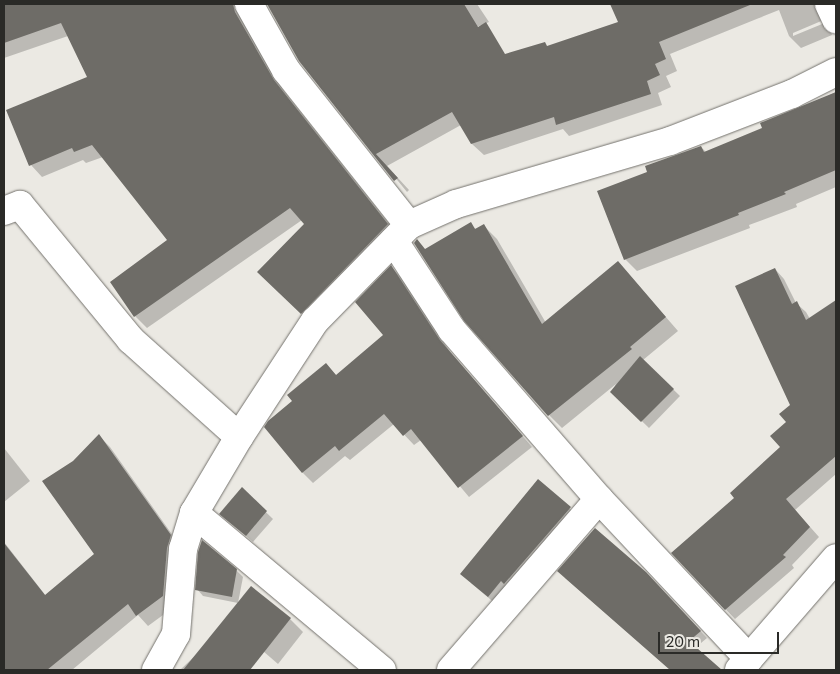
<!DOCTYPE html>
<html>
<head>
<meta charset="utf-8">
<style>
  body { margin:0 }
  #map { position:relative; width:840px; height:674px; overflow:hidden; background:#ebe9e3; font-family:Commissioner,sans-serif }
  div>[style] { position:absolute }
  .shadow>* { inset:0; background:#0003 }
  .building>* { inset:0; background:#6e6c67 }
  .roads { filter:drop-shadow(0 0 1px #74726d) drop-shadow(0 0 1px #74726d) }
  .minor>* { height:28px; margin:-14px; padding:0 14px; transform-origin:14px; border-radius:14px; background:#fff }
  span { translate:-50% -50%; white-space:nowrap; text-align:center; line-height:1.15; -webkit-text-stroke:5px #ebe9e3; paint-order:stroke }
  .frame { position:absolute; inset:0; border:5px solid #2a2a27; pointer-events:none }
  .scale { position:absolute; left:658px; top:632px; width:121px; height:22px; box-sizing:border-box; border:2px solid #2a2a27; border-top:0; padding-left:6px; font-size:15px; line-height:18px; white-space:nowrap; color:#2a2a27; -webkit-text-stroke:4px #ebe9e3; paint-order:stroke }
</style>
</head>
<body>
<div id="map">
  <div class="shadow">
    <div style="clip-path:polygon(4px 4px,251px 4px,246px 24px,284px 91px,399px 236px,314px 324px,270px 283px,305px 224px,302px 220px,147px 328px,135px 316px,112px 282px,169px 240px,103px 157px,86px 163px,83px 160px,42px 177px,31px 165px,8px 111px,89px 77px,68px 36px,4px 58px)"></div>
    <div style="clip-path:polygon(evenodd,268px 4px,477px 4px,489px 22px,379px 66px,392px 101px,619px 23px,611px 4px,821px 4px,832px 35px,801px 48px,789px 36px,779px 10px,670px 54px,677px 71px,666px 76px,671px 87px,658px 93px,662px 105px,569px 136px,563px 129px,484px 155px,472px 144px,461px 125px,387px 166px,409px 190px,407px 192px,300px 61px,268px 4px,826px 19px,827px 22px,793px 36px,793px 33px,826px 19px)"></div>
    <div style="clip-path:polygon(836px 92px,836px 187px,796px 204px,797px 207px,749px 225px,750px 228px,637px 271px,625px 259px,649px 173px,701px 147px,706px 152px,763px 129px)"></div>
    <div style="clip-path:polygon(470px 224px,477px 230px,484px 226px,497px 239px,546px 323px,618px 262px,678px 331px,643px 360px,680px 396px,649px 428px,612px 392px,616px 384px,562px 428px,549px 415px,426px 250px)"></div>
    <div style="clip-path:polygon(391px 267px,401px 277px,450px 352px,532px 447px,469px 497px,421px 440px,414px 445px,394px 424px,350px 460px,345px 456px,313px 483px,303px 473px,294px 401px,326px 365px,337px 376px,384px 335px)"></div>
    <div style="clip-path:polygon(775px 269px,784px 279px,796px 303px,806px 312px,810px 319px,836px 301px,836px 474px,795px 510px,819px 537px,792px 565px,794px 568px,735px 619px,672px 553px,736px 498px,781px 447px,792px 405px)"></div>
    <div style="clip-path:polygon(99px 436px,110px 447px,181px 547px,174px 607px,148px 626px,138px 615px,72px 670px,4px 670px,4px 542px,46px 596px,96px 555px,74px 462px)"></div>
    <div style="clip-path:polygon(4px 448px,30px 481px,4px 502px)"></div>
    <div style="clip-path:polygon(539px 481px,579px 517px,497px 605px,471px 583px)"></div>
    <div style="clip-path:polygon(242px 489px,273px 519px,253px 542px,228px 520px)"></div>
    <div style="clip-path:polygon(236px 570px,243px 577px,238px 603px,203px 596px,197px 589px)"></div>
    <div style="clip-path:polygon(565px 578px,653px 581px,707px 638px,695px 648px,719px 670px,671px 670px)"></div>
    <div style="clip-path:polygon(290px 619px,303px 632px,278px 664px,240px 631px)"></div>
    <div style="clip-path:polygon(225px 649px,239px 670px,180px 670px,199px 652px)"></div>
  </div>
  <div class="building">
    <div style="clip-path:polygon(4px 4px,233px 4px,235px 12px,274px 80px,388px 224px,301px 314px,257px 272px,304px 224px,290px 208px,134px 317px,110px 282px,167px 240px,92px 145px,74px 152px,72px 148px,29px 166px,6px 110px,87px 77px,61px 23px,4px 43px)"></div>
    <div style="clip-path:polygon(267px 4px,464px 4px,478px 27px,486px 22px,505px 54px,545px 42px,547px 46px,618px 22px,610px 4px,750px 5px,659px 42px,666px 59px,655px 64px,660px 75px,647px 81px,651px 94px,556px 125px,554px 117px,471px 144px,452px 112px,376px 154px,398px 178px,394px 181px,299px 61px)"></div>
    <div style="clip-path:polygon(836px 92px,836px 170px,784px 192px,786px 194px,738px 213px,739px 215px,624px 260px,597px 191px,647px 172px,645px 166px,701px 146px,704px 152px,762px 128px,760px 123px)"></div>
    <div style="clip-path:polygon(471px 222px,475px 229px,484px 224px,542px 324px,618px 261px,666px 317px,630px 347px,632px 349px,548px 416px,464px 321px,414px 243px,417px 239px,425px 249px)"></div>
    <div style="clip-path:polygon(391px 265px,440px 340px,523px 436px,458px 488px,411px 429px,403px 436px,384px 414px,339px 451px,335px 446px,302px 473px,264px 427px,268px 421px,292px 401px,287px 395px,326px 363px,336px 375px,383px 335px,355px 302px)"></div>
    <div style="clip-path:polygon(775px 268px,792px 304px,797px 301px,806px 320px,836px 300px,836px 456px,786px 499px,810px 527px,783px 555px,786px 557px,725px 610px,671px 553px,734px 498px,730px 493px,780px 447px,770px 436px,786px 422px,779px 414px,790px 405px,735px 286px)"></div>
    <div style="clip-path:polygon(640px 356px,674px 389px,641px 422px,610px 392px)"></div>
    <div style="clip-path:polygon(99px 434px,171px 535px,167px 548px,163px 596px,136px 616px,128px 604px,47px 670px,4px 670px,4px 543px,45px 595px,94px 554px,42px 481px,73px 461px)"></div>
    <div style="clip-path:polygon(538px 479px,571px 507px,504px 584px,501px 581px,488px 597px,460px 574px)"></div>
    <div style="clip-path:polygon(242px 487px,267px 511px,246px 536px,219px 514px)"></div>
    <div style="clip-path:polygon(595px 528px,646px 572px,701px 631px,689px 641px,722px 670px,670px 670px,557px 571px)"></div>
    <div style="clip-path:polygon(202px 540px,237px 569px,232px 597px,195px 590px,198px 552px)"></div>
    <div style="clip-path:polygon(251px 586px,291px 618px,250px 670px,183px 670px)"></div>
  </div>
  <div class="roads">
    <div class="minor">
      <div style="left:249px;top:4px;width:76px;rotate:60.7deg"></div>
      <div style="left:286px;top:70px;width:198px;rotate:51.6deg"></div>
      <div style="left:829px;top:4px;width:17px;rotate:65deg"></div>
      <div style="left:4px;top:211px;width:17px;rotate:-21deg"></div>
      <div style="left:20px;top:205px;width:175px;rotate:50.6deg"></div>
      <div style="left:131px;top:340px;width:145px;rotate:41.9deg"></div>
      <div style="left:394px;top:241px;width:106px;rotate:56.9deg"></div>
      <div style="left:452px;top:330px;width:224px;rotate:49deg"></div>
      <div style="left:599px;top:499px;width:219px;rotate:46.8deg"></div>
      <div style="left:194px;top:513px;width:245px;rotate:39.9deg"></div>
      <div style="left:156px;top:670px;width:41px;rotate:-60.9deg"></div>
      <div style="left:176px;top:634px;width:85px;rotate:-85.3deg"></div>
      <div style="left:183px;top:549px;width:38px;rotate:-73deg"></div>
      <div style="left:194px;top:513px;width:88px;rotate:-59.4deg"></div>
      <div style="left:239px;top:437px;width:139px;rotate:-56.8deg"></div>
      <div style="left:315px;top:321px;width:134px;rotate:-45.6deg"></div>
      <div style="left:409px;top:225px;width:51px;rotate:-24.1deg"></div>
      <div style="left:456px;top:204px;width:223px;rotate:-16.4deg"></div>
      <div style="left:670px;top:141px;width:131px;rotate:-21.1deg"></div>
      <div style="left:792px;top:94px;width:49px;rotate:-26.6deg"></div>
      <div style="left:451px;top:670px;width:226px;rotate:-49.1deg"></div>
      <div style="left:739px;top:670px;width:148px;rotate:-49.1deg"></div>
    </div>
  </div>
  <div class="frame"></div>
  <div class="scale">20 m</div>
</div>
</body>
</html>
